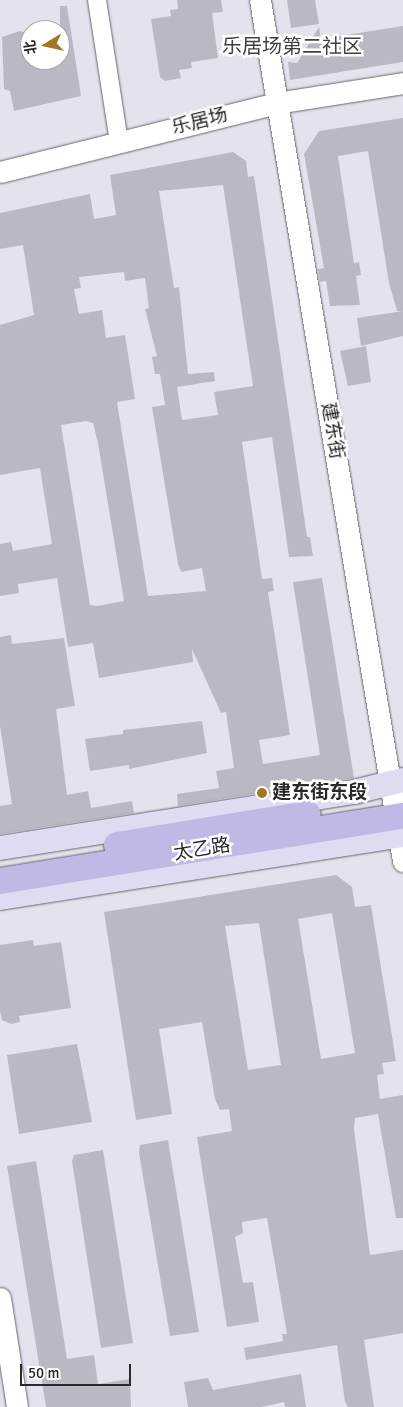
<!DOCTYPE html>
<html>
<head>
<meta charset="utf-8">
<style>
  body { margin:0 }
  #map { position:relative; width:403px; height:1407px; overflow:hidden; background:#e4e3ed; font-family:Signika,"Noto Sans SC",sans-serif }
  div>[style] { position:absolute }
  .building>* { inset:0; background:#bab9c3 }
  .roads { filter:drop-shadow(0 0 1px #67666f) drop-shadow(0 0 1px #67666f) }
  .minor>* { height:18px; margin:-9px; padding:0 9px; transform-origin:9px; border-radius:9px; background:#fff }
  .tertiary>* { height:21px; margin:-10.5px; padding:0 10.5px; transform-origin:10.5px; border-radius:10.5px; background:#fff }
  .secondary>* { height:24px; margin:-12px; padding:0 12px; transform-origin:12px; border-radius:12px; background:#dfdcf2 }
  .primary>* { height:26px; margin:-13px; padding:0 13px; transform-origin:13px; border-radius:13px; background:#bfb9e5 }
  .dots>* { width:14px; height:14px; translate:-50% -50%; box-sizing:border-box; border:2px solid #fff; border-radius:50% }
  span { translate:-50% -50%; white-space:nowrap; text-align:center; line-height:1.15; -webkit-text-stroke:5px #fff; paint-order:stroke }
  .street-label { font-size:19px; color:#29292d }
  .poi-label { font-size:19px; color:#29292d; font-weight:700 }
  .left { translate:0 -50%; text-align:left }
  .neighbourhood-label { font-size:20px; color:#403f47 }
  .north { position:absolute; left:20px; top:20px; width:50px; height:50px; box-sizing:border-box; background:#fff; border:1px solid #a9a9ab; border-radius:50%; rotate:261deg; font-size:14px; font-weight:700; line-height:20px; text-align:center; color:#29292d }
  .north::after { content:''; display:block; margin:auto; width:18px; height:22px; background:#a07726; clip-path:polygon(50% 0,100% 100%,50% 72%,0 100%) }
  .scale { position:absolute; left:20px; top:1364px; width:111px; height:22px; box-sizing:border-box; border:2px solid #29292d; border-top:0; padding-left:6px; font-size:15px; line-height:18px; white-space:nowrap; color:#29292d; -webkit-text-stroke:4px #fff; paint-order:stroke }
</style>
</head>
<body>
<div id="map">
  <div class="building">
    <div style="clip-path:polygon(177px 0,221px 0,223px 12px,212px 13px,218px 58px,191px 62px,192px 68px,179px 70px,181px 78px,165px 81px,160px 77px,151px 19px,171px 16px,170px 10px,178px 9px)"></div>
    <div style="clip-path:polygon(287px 0,315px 0,319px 24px,291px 28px)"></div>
    <div style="clip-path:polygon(60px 6px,67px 6px,81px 96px,14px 111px,10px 91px,4px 89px,2px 37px,20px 31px,27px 33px,30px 60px,60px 60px)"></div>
    <div style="clip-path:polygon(403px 26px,403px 62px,290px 80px,288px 62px,297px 63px,319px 27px,321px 39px)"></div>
    <div style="clip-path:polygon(403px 118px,403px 311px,397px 311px,389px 283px,368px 151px,338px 156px,354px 263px,359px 262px,361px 275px,356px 276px,360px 305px,330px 306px,326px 281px,320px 282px,318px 269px,324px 268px,304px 154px,319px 131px)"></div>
    <div style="clip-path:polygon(evenodd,233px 152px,246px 161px,248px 177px,254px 176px,307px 537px,310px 537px,313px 556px,289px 557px,272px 437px,242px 442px,262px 579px,272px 578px,274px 591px,268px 592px,290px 735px,259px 740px,263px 764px,320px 755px,293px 582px,322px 578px,354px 778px,178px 806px,177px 794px,219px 788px,216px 771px,234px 768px,226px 712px,221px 713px,192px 649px,193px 662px,99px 678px,93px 643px,68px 647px,57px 578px,18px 584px,19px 593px,0 596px,0 544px,11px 542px,13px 551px,52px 544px,40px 468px,0 475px,0 325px,34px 315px,23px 245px,0 249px,0 213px,90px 194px,94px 219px,116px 215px,110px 175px,233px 152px,223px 185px,253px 386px,214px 392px,218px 415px,182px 420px,177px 387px,215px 381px,214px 372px,188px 374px,179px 287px,174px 288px,159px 191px,223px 185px,233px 152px,124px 272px,125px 281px,145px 278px,149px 308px,145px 309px,157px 356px,152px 357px,155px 374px,160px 374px,165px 405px,152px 407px,178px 564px,181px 572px,202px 568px,206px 591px,148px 596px,117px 402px,135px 399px,125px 335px,106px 338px,102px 310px,79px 314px,74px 289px,81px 288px,79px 277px,124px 272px,233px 152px,86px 421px,93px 423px,98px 443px,124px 601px,97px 606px,90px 605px,61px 425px,86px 421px)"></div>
    <div style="clip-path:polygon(403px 311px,403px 336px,361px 346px,357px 318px)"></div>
    <div style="clip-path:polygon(366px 346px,371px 382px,348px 386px,340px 351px)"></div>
    <div style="clip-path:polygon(11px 635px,12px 644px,64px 638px,75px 706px,56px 709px,67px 795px,88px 791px,91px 808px,132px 801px,134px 813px,0 834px,0 806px,12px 804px,0 726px,0 637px)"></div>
    <div style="clip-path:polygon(202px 721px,207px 753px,129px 769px,129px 765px,90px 771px,85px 739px,123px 734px,123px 730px)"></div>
    <div style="clip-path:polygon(evenodd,336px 875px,352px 887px,355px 907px,371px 905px,396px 1061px,382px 1063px,384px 1074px,377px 1075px,380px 1099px,403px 1095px,403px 1218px,396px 1218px,378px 1114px,355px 1118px,354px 1129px,370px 1255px,403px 1250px,403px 1333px,364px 1340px,374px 1407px,348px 1407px,345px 1402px,337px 1345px,246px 1360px,244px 1348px,283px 1341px,282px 1334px,287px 1334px,267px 1218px,242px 1222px,243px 1233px,235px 1237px,243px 1283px,253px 1282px,259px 1322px,227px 1327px,197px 1137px,232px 1131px,229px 1109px,220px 1110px,215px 1099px,202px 1022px,159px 1029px,172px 1114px,136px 1120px,104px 912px,336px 875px,332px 913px,355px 1053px,321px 1059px,298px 919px,332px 913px,336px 875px,259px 923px,281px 1065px,248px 1070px,225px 926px,259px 923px)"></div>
    <div style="clip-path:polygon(33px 940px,34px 946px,61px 942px,71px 1008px,19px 1016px,20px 1022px,11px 1024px,2px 1020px,0 1011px,0 945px)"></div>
    <div style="clip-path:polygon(77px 1044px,92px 1122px,19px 1134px,7px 1055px)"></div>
    <div style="clip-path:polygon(168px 1140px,199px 1332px,170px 1336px,139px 1153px,140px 1145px)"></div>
    <div style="clip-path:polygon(103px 1150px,133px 1343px,101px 1348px,72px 1161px,74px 1155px)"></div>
    <div style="clip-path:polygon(36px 1161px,67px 1359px,94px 1355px,98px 1384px,130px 1379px,131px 1407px,46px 1407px,7px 1166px)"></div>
    <div style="clip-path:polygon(301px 1374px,306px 1407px,285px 1407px,284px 1402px,262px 1407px,188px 1407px,184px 1382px,208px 1378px,213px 1390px)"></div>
  </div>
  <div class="roads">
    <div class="minor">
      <div style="left:97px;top:0;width:144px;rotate:81.2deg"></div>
    </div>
    <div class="tertiary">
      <div style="left:260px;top:0;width:873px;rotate:80.57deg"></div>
      <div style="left:0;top:172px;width:284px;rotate:-14deg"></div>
      <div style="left:276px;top:103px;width:129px;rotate:-8.9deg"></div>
      <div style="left:0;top:1298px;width:110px;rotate:81.1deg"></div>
    </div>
    <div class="secondary">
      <div style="left:0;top:848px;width:358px;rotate:-9deg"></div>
      <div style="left:354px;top:792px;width:50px;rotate:-13.8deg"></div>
      <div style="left:0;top:898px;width:408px;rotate:-8.9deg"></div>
    </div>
    <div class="primary">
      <div style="left:117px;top:845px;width:193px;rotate:-9.2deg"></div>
      <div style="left:0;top:881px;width:408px;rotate:-9.2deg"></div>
    </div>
  </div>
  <div class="dots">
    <div style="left:262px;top:793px;background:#a07726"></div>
  </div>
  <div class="street-label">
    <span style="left:200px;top:122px;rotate:-14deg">乐居场</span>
    <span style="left:332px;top:431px;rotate:80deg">建东街</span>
    <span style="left:202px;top:850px;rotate:-9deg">太乙路</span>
  </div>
  <div class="poi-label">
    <span class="left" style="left:272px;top:793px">建东街东段</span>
  </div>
  <div class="neighbourhood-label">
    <span style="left:292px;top:46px">乐居场第二社区</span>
  </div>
  <div class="north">北</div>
  <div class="scale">50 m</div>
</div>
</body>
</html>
